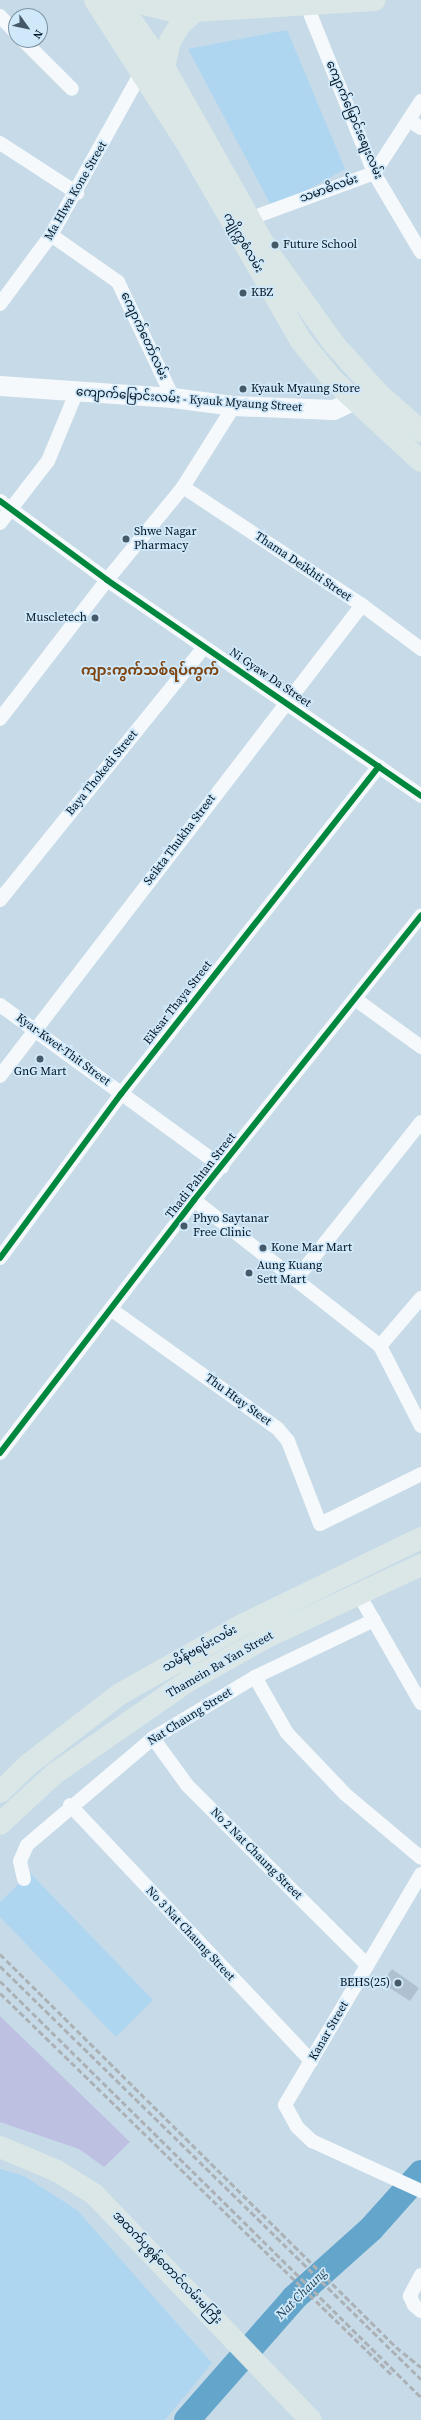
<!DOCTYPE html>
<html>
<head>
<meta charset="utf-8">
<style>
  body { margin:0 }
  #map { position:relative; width:421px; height:2420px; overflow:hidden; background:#c6dae8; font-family:"Source Serif 4","Noto Sans Myanmar",serif }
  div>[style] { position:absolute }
  .built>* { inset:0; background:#aed6f1 }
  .green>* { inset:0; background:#bec0e1 }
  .river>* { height:26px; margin:-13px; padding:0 13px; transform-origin:13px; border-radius:13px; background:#64a6cb }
  .building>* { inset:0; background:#afc0d1 }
  .street>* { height:14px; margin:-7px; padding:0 7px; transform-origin:7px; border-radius:7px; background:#f6f9fc }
  .secondary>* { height:20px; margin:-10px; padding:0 10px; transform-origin:10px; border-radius:10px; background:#f6f9fc }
  .primary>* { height:22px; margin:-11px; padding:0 11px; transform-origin:11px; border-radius:11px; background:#dae7e6 }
  .rail>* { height:3px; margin-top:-1.5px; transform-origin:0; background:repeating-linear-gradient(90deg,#acb1b5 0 6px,transparent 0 9px) }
  .cycleway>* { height:6px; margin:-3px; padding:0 3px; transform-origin:3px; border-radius:3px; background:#00873e }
  .dots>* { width:11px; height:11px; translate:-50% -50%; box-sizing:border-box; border:2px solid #d0e9fa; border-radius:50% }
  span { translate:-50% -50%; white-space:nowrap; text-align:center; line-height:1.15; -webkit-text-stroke:3.5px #d0e9fa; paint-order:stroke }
  .street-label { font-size:12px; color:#001423 }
  .poi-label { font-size:12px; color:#001423 }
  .left { translate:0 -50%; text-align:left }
  .right { translate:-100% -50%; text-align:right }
  .water-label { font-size:13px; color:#193d51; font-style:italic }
  .quarter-label { font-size:14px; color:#7f4512; font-weight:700 }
  .north { position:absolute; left:8px; top:8px; width:40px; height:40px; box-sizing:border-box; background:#d0e9fa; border:1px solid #7d94a4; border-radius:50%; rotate:123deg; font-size:11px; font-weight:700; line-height:16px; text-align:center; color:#001423 }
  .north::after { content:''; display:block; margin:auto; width:14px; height:18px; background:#455968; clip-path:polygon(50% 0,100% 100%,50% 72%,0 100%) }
</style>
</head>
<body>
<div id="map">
  <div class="built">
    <div style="clip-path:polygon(287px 30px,345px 169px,273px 209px,188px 49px)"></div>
    <div style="clip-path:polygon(30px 1873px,153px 2000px,116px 2037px,0 1917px,0 1902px)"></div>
    <div style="clip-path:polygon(0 2169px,24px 2176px,77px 2210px,212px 2363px,165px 2420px,0 2420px)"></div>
  </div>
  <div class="green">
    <div style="clip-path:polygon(0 2016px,130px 2142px,104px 2167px,79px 2149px,0 2122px)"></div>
  </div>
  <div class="river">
    <div style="left:187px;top:2420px;width:162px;rotate:-48.7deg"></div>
    <div style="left:294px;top:2298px;width:103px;rotate:-41.9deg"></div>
    <div style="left:371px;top:2229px;width:75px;rotate:-48.2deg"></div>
  </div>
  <div class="building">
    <div style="clip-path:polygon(392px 1969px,419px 1988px,410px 2001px,382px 1983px)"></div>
  </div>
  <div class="street">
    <div style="left:307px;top:6px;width:180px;rotate:68.1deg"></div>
    <div style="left:374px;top:173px;width:92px;rotate:59.3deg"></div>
    <div style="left:0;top:16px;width:23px;rotate:47deg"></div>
    <div style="left:23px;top:40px;width:69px;rotate:45deg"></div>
    <div style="left:409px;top:120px;width:14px;rotate:34deg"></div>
    <div style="left:0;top:143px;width:92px;rotate:33deg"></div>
    <div style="left:249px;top:219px;width:133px;rotate:-20.2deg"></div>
    <div style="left:374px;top:173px;width:86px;rotate:-56.9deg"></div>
    <div style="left:51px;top:235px;width:82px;rotate:35deg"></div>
    <div style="left:118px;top:282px;width:128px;rotate:64.6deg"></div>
    <div style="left:0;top:304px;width:86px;rotate:-53.5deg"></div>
    <div style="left:51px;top:235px;width:188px;rotate:-61deg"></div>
    <div style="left:183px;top:487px;width:214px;rotate:33.4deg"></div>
    <div style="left:362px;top:605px;width:74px;rotate:36.7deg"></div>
    <div style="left:0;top:501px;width:133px;rotate:36.4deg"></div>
    <div style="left:107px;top:580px;width:381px;rotate:34.5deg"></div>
    <div style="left:0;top:523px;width:78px;rotate:-52.3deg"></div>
    <div style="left:48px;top:461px;width:76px;rotate:-67.5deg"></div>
    <div style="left:0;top:719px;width:175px;rotate:-52.4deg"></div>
    <div style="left:107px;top:580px;width:120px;rotate:-50.7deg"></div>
    <div style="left:183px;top:487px;width:96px;rotate:-57.8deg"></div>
    <div style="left:0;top:900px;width:325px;rotate:-51.1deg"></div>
    <div style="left:355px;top:999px;width:82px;rotate:36deg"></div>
    <div style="left:0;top:1005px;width:275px;rotate:36.1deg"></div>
    <div style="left:0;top:1076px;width:594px;rotate:-52.45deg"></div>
    <div style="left:194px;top:1200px;width:236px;rotate:38.1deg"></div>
    <div style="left:380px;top:1346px;width:90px;rotate:62.9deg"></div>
    <div style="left:0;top:1258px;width:204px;rotate:-53.6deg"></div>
    <div style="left:121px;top:1094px;width:417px;rotate:-51.8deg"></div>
    <div style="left:297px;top:1278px;width:199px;rotate:-51.5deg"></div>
    <div style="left:112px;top:1310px;width:204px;rotate:35.6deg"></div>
    <div style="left:278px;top:1429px;width:16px;rotate:50deg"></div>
    <div style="left:288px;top:1441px;width:89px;rotate:68.9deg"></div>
    <div style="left:320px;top:1524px;width:113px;rotate:-26.3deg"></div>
    <div style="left:380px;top:1346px;width:63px;rotate:-49.5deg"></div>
    <div style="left:0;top:1453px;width:319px;rotate:-52.5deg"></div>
    <div style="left:194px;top:1200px;width:364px;rotate:-51.4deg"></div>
    <div style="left:358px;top:1593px;width:127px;rotate:60.2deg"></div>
    <div style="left:255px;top:1677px;width:64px;rotate:60.3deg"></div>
    <div style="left:287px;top:1733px;width:84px;rotate:46.4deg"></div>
    <div style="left:345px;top:1794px;width:99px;rotate:40.1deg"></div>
    <div style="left:153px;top:1738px;width:58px;rotate:54.1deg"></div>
    <div style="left:187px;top:1785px;width:255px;rotate:45deg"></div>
    <div style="left:70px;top:1805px;width:352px;rotate:46.7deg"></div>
    <div style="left:421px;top:1874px;width:268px;rotate:120.5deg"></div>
    <div style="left:285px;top:2105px;width:25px;rotate:61deg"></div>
    <div style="left:297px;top:2127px;width:21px;rotate:43deg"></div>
    <div style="left:312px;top:2141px;width:120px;rotate:24.6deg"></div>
    <div style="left:24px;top:1879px;width:18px;rotate:-103deg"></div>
    <div style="left:20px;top:1861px;width:17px;rotate:-66deg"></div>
    <div style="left:27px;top:1845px;width:165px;rotate:-40.3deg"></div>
    <div style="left:153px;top:1738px;width:119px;rotate:-30.9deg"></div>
    <div style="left:255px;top:1677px;width:132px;rotate:-25.6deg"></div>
    <div style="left:421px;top:2275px;width:24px;rotate:118deg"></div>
    <div style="left:410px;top:2296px;width:10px;rotate:66deg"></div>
    <div style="left:414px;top:2305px;width:9px;rotate:41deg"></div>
  </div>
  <div class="secondary">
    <div style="left:0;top:386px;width:173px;rotate:4deg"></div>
    <div style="left:173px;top:398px;width:62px;rotate:7.5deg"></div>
    <div style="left:234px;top:406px;width:100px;rotate:2.3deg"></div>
    <div style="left:334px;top:410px;width:23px;rotate:-25deg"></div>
    <div style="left:355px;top:400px;width:16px;rotate:-45deg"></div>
  </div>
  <div class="primary">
    <div style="left:95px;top:0;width:174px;rotate:57.4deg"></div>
    <div style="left:189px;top:147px;width:224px;rotate:60deg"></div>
    <div style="left:301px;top:341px;width:49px;rotate:50.8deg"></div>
    <div style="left:332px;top:379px;width:121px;rotate:42.7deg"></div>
    <div style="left:117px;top:0;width:82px;rotate:55deg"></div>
    <div style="left:164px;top:67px;width:214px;rotate:60.6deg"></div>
    <div style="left:269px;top:253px;width:112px;rotate:54.5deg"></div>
    <div style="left:334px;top:344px;width:69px;rotate:48deg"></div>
    <div style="left:380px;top:395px;width:55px;rotate:41.3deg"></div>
    <div style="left:127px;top:0;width:43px;rotate:13.4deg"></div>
    <div style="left:169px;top:10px;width:26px;rotate:2deg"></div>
    <div style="left:195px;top:11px;width:180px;rotate:-3.5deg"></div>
    <div style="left:164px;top:67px;width:27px;rotate:-77deg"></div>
    <div style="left:170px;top:41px;width:19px;rotate:-58deg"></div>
    <div style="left:180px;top:25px;width:21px;rotate:-43deg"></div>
    <div style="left:0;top:1792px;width:40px;rotate:-44deg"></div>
    <div style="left:29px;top:1764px;width:115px;rotate:-37.6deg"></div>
    <div style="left:120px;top:1694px;width:140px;rotate:-29.5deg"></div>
    <div style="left:242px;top:1625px;width:199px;rotate:-25.9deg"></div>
    <div style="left:0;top:1824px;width:74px;rotate:-42.8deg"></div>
    <div style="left:54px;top:1774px;width:165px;rotate:-34.7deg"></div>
    <div style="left:190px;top:1680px;width:88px;rotate:-29.2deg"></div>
    <div style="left:267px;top:1637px;width:170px;rotate:-25.1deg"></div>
    <div style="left:0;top:2147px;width:62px;rotate:22.8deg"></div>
    <div style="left:57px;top:2171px;width:44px;rotate:31.9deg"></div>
    <div style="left:94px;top:2194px;width:313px;rotate:46.2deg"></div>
  </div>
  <div class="rail">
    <div style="left:0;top:1954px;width:558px;rotate:44.78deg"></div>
    <div style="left:396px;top:2347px;width:32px;rotate:39deg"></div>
    <div style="left:0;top:1966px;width:590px;rotate:44.45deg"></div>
    <div style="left:0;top:1981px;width:592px;rotate:44.66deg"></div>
    <div style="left:0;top:1993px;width:549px;rotate:44.26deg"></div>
  </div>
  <div class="cycleway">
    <div style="left:0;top:501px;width:133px;rotate:36.4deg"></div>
    <div style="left:107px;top:580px;width:381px;rotate:34.5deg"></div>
    <div style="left:0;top:1258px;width:204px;rotate:-53.6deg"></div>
    <div style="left:121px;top:1094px;width:417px;rotate:-51.8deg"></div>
    <div style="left:0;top:1453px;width:319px;rotate:-52.5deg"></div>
    <div style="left:194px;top:1200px;width:364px;rotate:-51.4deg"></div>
  </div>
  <div class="dots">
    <div style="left:275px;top:245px;background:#455968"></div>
    <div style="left:243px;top:293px;background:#455968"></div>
    <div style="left:243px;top:389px;background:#455968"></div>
    <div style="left:126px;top:539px;background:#455968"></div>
    <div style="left:95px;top:618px;background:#455968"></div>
    <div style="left:40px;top:1059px;background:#455968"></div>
    <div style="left:184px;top:1226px;background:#455968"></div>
    <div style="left:263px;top:1248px;background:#455968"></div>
    <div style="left:249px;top:1273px;background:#455968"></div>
    <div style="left:398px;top:1983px;background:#455968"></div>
  </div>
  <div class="street-label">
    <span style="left:354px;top:120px;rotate:67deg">ကျောက်မြောင်းစျေးလမ်း</span>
    <span style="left:329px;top:189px;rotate:-20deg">သမာဓိလမ်း</span>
    <span style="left:76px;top:191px;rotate:-60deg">Ma Hlwa Kone Street</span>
    <span style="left:243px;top:243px;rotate:60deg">ကျိုက္ကစံလမ်း</span>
    <span style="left:144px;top:336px;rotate:65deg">ကျောက်တော်လမ်း</span>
    <span style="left:189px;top:400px;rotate:4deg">ကျောက်မြောင်းလမ်း - Kyauk Myaung Street</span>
    <span style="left:303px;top:567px;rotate:34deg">Thama Deikhti Street</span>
    <span style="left:270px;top:678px;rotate:34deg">Ni Gyaw Da Street</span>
    <span style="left:102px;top:773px;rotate:-51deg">Baya Thokedi Street</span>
    <span style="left:180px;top:840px;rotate:-53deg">Seikta Thukha Street</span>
    <span style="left:178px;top:1003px;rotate:-52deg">Eiksar Thaya Street</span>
    <span style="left:63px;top:1050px;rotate:36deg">Kyar-Kwet-Thit Street</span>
    <span style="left:201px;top:1176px;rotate:-52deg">Thadi Pahtan Street</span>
    <span style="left:238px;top:1400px;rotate:36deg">Thu Htay Steet</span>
    <span style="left:200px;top:1649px;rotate:-29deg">သမိန်ဗရမ်းလမ်း</span>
    <span style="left:220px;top:1665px;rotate:-30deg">Thamein Ba Yan Street</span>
    <span style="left:190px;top:1717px;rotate:-32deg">Nat Chaung Street</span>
    <span style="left:256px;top:1854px;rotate:45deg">No 2 Nat Chaung Street</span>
    <span style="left:190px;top:1934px;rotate:47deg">No 3 Nat Chaung Street</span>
    <span style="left:329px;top:2031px;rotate:-60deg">Kanar Street</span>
    <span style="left:167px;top:2268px;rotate:46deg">အထက်ပုစွန်တောင်လမ်းမကြီး</span>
  </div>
  <div class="poi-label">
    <span class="left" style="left:283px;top:245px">Future School</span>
    <span class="left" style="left:251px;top:293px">KBZ</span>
    <span class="left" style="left:251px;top:389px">Kyauk Myaung Store</span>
    <span class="left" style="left:134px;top:539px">Shwe Nagar<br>Pharmacy</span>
    <span class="right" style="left:87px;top:618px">Muscletech</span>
    <span style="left:40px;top:1072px">GnG Mart</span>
    <span class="left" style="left:193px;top:1226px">Phyo Saytanar<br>Free Clinic</span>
    <span class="left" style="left:271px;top:1248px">Kone Mar Mart</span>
    <span class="left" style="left:257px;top:1273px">Aung Kuang<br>Sett Mart</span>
    <span class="right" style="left:390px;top:1983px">BEHS(25)</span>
  </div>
  <div class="water-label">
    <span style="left:302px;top:2294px;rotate:-45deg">Nat Chaung</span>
  </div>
  <div class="quarter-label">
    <span style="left:150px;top:670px">ကျားကွက်သစ်ရပ်ကွက်</span>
  </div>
  <div class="north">N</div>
</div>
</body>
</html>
